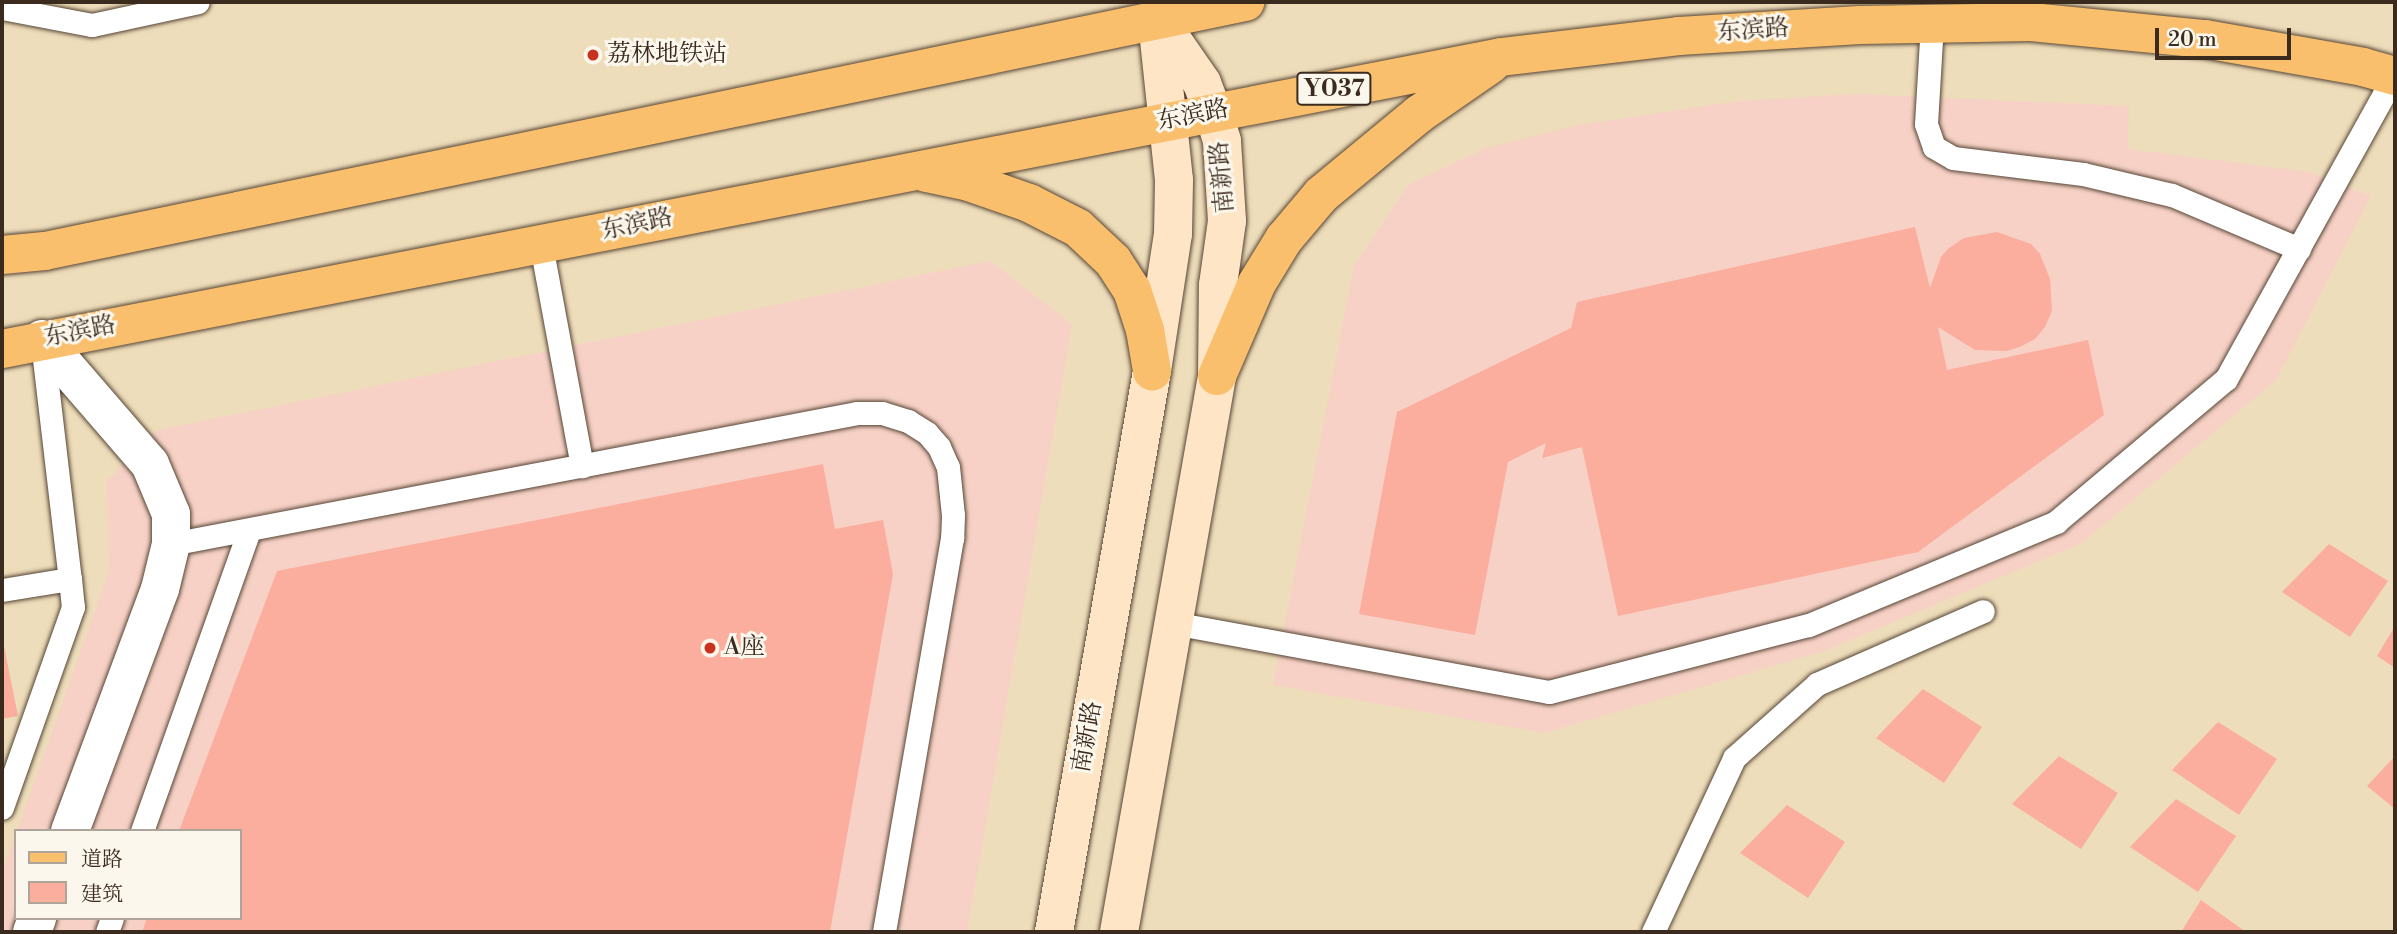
<!DOCTYPE html>
<html>
<head>
<meta charset="utf-8">
<style>
  body { margin:0 }
  #map { position:relative; width:2397px; height:934px; overflow:hidden; background:#eeddba; font-family:"Libre Bodoni","Noto Serif SC",serif }
  div>[style] { position:absolute }
  .built>* { inset:0; background:#f7d1c6 }
  .building>* { inset:0; background:#fbae9d }
  .roads { filter:drop-shadow(0 0 2px #564535) drop-shadow(0 0 2px #564535) }
  .service>* { height:23px; margin:-11.5px; padding:0 11.5px; transform-origin:11.5px; border-radius:11.5px; background:#fff }
  .minor>* { height:38px; margin:-19px; padding:0 19px; transform-origin:19px; border-radius:19px; background:#fff }
  .secondary>* { height:38px; margin:-19px; padding:0 19px; transform-origin:19px; border-radius:19px; background:#fde5c5 }
  .primary>* { height:38px; margin:-19px; padding:0 19px; transform-origin:19px; border-radius:19px; background:#f9bf6d }
  .dots>* { width:19px; height:19px; translate:-50% -50%; box-sizing:border-box; border:4px solid #fbf7ec; border-radius:50% }
  span { translate:-50% -50%; white-space:nowrap; text-align:center; line-height:1.15; -webkit-text-stroke:6px #fbf7ec; paint-order:stroke }
  .shield-label span { padding:2px 5px; background:#fbf7ec; border:2px solid; border-radius:5px; -webkit-text-stroke-width:0 }
  .shield-label { font-size:23px; color:#3b2a1e; font-weight:700 }
  .street-label { font-size:24px; color:#3b2a1e }
  .poi-label { font-size:24px; color:#3b2a1e }
  .left { translate:0 -50%; text-align:left }
  .frame { position:absolute; inset:0; border:4px solid #3b2a1e; pointer-events:none }
  .legend { position:absolute; left:14px; top:829px; width:228px; height:91px; box-sizing:border-box; background:#fbf7ec; border:2px solid #aea59a; margin:0; padding:9px 12px; list-style:none; font-size:21px; color:#3b2a1e }
  .legend li { display:flex; align-items:center; gap:14px; height:35px }
  .legend b { width:35px; border:2px solid #aea59a }
  .scale { position:absolute; left:2155px; top:28px; width:136px; height:32px; box-sizing:border-box; border:4px solid #3b2a1e; border-top:0; padding-left:9px; font-size:21px; line-height:24px; white-space:nowrap; color:#3b2a1e; -webkit-text-stroke:5px #fbf7ec; paint-order:stroke }
</style>
</head>
<body>
<div id="map">
  <div class="built">
    <div style="clip-path:polygon(1856px 94px,2129px 106px,2128px 149px,2309px 172px,2371px 196px,2276px 380px,2082px 543px,1824px 651px,1544px 733px,1273px 685px,1354px 266px,1408px 185px,1486px 148px,1578px 125px,1739px 101px)"></div>
    <div style="clip-path:polygon(990px 261px,1072px 324px,967px 932px,2px 932px,2px 873px,16px 834px,16px 918px,240px 918px,240px 831px,17px 831px,109px 571px,107px 481px,158px 430px)"></div>
  </div>
  <div class="building">
    <div style="clip-path:polygon(1915px 227px,1930px 288px,1941px 257px,1949px 248px,1964px 238px,1997px 232px,2031px 244px,2040px 254px,2050px 279px,2052px 311px,2045px 327px,2035px 339px,2020px 347px,2006px 351px,1975px 350px,1938px 327px,1947px 370px,2088px 340px,2104px 415px,1918px 552px,1618px 616px,1582px 447px,1542px 458px,1546px 443px,1508px 462px,1475px 635px,1359px 614px,1397px 412px,1571px 328px,1577px 302px)"></div>
    <div style="clip-path:polygon(823px 464px,835px 529px,883px 520px,893px 574px,830px 932px,142px 932px,147px 918px,240px 918px,240px 831px,179px 831px,277px 571px)"></div>
    <div style="clip-path:polygon(2329px 544px,2388px 581px,2350px 637px,2282px 592px)"></div>
    <div style="clip-path:polygon(2395px 626px,2395px 668px,2377px 656px)"></div>
    <div style="clip-path:polygon(2px 636px,18px 716px,2px 719px)"></div>
    <div style="clip-path:polygon(1923px 689px,1982px 727px,1944px 783px,1876px 738px)"></div>
    <div style="clip-path:polygon(2218px 722px,2277px 759px,2239px 815px,2172px 770px)"></div>
    <div style="clip-path:polygon(2059px 756px,2118px 793px,2081px 849px,2012px 804px)"></div>
    <div style="clip-path:polygon(2395px 756px,2395px 809px,2367px 786px)"></div>
    <div style="clip-path:polygon(2176px 799px,2236px 836px,2198px 892px,2130px 847px)"></div>
    <div style="clip-path:polygon(1787px 805px,1845px 842px,1808px 898px,1740px 853px)"></div>
    <div style="clip-path:polygon(2201px 900px,2246px 932px,2181px 932px)"></div>
  </div>
  <div class="roads">
    <div class="service">
      <div style="left:2px;top:8px;width:92px;rotate:10.7deg"></div>
      <div style="left:92px;top:25px;width:108px;rotate:-12.2deg"></div>
      <div style="left:1932px;top:23px;width:101px;rotate:93.4deg"></div>
      <div style="left:1926px;top:124px;width:24px;rotate:71deg"></div>
      <div style="left:1934px;top:147px;width:22px;rotate:30deg"></div>
      <div style="left:1953px;top:158px;width:131px;rotate:7deg"></div>
      <div style="left:2083px;top:174px;width:91px;rotate:13.3deg"></div>
      <div style="left:2172px;top:195px;width:138px;rotate:23deg"></div>
      <div style="left:541px;top:245px;width:225px;rotate:79.5deg"></div>
      <div style="left:42px;top:342px;width:239px;rotate:83.3deg"></div>
      <div style="left:171px;top:544px;width:698px;rotate:-10.81deg"></div>
      <div style="left:857px;top:413px;width:25px"></div>
      <div style="left:882px;top:413px;width:27px;rotate:17deg"></div>
      <div style="left:908px;top:421px;width:22px;rotate:32deg"></div>
      <div style="left:927px;top:433px;width:18px;rotate:49deg"></div>
      <div style="left:939px;top:447px;width:22px;rotate:66deg"></div>
      <div style="left:948px;top:467px;width:48px;rotate:84.1deg"></div>
      <div style="left:953px;top:515px;width:23px;rotate:92deg"></div>
      <div style="left:952px;top:538px;width:400px;rotate:99.8deg"></div>
      <div style="left:2px;top:590px;width:69px;rotate:-9.2deg"></div>
      <div style="left:70px;top:579px;width:28px;rotate:84deg"></div>
      <div style="left:73px;top:607px;width:213px;rotate:109.5deg"></div>
      <div style="left:1173px;top:623px;width:382px;rotate:10.4deg"></div>
      <div style="left:1549px;top:692px;width:268px;rotate:-14.5deg"></div>
      <div style="left:1809px;top:625px;width:268px;rotate:-22.6deg"></div>
      <div style="left:2056px;top:522px;width:222px;rotate:-40.1deg"></div>
      <div style="left:2226px;top:379px;width:346px;rotate:-61deg"></div>
      <div style="left:142px;top:831px;width:319px;rotate:-70.4deg"></div>
      <div style="left:107px;top:932px;width:15px;rotate:-70deg"></div>
      <div style="left:1653px;top:932px;width:192px;rotate:-65deg"></div>
      <div style="left:1734px;top:758px;width:111px;rotate:-41.7deg"></div>
      <div style="left:1817px;top:684px;width:181px;rotate:-23.7deg"></div>
    </div>
    <div class="minor">
      <div style="left:42px;top:339px;width:165px;rotate:49.2deg"></div>
      <div style="left:150px;top:464px;width:54px;rotate:67.2deg"></div>
      <div style="left:171px;top:514px;width:30px;rotate:90deg"></div>
      <div style="left:171px;top:544px;width:46px;rotate:103.7deg"></div>
      <div style="left:160px;top:589px;width:258px;rotate:110.4deg"></div>
      <div style="left:32px;top:932px;width:15px;rotate:-70deg"></div>
    </div>
    <div class="secondary">
      <div style="left:1054px;top:932px;width:569px;rotate:-80.09deg"></div>
      <div style="left:1152px;top:371px;width:139px;rotate:-81.3deg"></div>
      <div style="left:1173px;top:234px;width:54px;rotate:-88.9deg"></div>
      <div style="left:1174px;top:180px;width:161px;rotate:-96.1deg"></div>
      <div style="left:1119px;top:932px;width:565px;rotate:-80deg"></div>
      <div style="left:1217px;top:376px;width:91px;rotate:-89.4deg"></div>
      <div style="left:1218px;top:285px;width:65px;rotate:-82deg"></div>
      <div style="left:1227px;top:221px;width:80px;rotate:-93.6deg"></div>
      <div style="left:1222px;top:141px;width:30px;rotate:-107deg"></div>
      <div style="left:1213px;top:112px;width:31px;rotate:-111deg"></div>
      <div style="left:1202px;top:83px;width:79px;rotate:-124.7deg"></div>
    </div>
    <div class="primary">
      <div style="left:926px;top:173px;width:44px;rotate:11.8deg"></div>
      <div style="left:969px;top:182px;width:64px;rotate:19.3deg"></div>
      <div style="left:1029px;top:203px;width:55px;rotate:27deg"></div>
      <div style="left:1078px;top:228px;width:48px;rotate:43.3deg"></div>
      <div style="left:1113px;top:261px;width:35px;rotate:57deg"></div>
      <div style="left:1132px;top:290px;width:42px;rotate:72deg"></div>
      <div style="left:1145px;top:330px;width:42px;rotate:80.3deg"></div>
      <div style="left:2px;top:255px;width:43px;rotate:-5.3deg"></div>
      <div style="left:45px;top:251px;width:1226px;rotate:-11.72deg"></div>
      <div style="left:2px;top:349px;width:1527px;rotate:-11.02deg"></div>
      <div style="left:1501px;top:57px;width:179px;rotate:-6.7deg"></div>
      <div style="left:1679px;top:36px;width:181px;rotate:-3.5deg"></div>
      <div style="left:1860px;top:25px;width:171px;rotate:-1deg"></div>
      <div style="left:2031px;top:22px;width:175px;rotate:5.6deg"></div>
      <div style="left:2205px;top:39px;width:160px;rotate:10deg"></div>
      <div style="left:2363px;top:67px;width:33px;rotate:16deg"></div>
      <div style="left:1217px;top:376px;width:101px;rotate:-66.7deg"></div>
      <div style="left:1257px;top:283px;width:52px;rotate:-58.5deg"></div>
      <div style="left:1284px;top:239px;width:57px;rotate:-49.9deg"></div>
      <div style="left:1321px;top:195px;width:127px;rotate:-39.6deg"></div>
      <div style="left:1419px;top:114px;width:88px;rotate:-34.8deg"></div>
    </div>
  </div>
  <div class="dots">
    <div style="left:593px;top:55px;background:#c8321e"></div>
    <div style="left:710px;top:648px;background:#c8321e"></div>
  </div>
  <div class="shield-label">
    <span style="left:1334px;top:89px">Y037</span>
  </div>
  <div class="street-label">
    <span style="left:1753px;top:31px;rotate:-4deg">东滨路</span>
    <span style="left:1193px;top:116px;rotate:-11deg">东滨路</span>
    <span style="left:1223px;top:177px;rotate:-95deg">南新路</span>
    <span style="left:637px;top:225px;rotate:-12deg">东滨路</span>
    <span style="left:80px;top:332px;rotate:-11deg">东滨路</span>
    <span style="left:1088px;top:737px;rotate:-80deg">南新路</span>
  </div>
  <div class="poi-label">
    <span class="left" style="left:607px;top:55px">荔林地铁站</span>
    <span class="left" style="left:724px;top:648px">A座</span>
  </div>
  <div class="frame"></div>
  <ul class="legend">
  <li><b style="height:9px;background:#f9bf6d"></b>道路</li>
  <li><b style="height:19px;background:#fbae9d"></b>建筑</li>
  </ul>
  <div class="scale">20 m</div>
</div>
</body>
</html>
